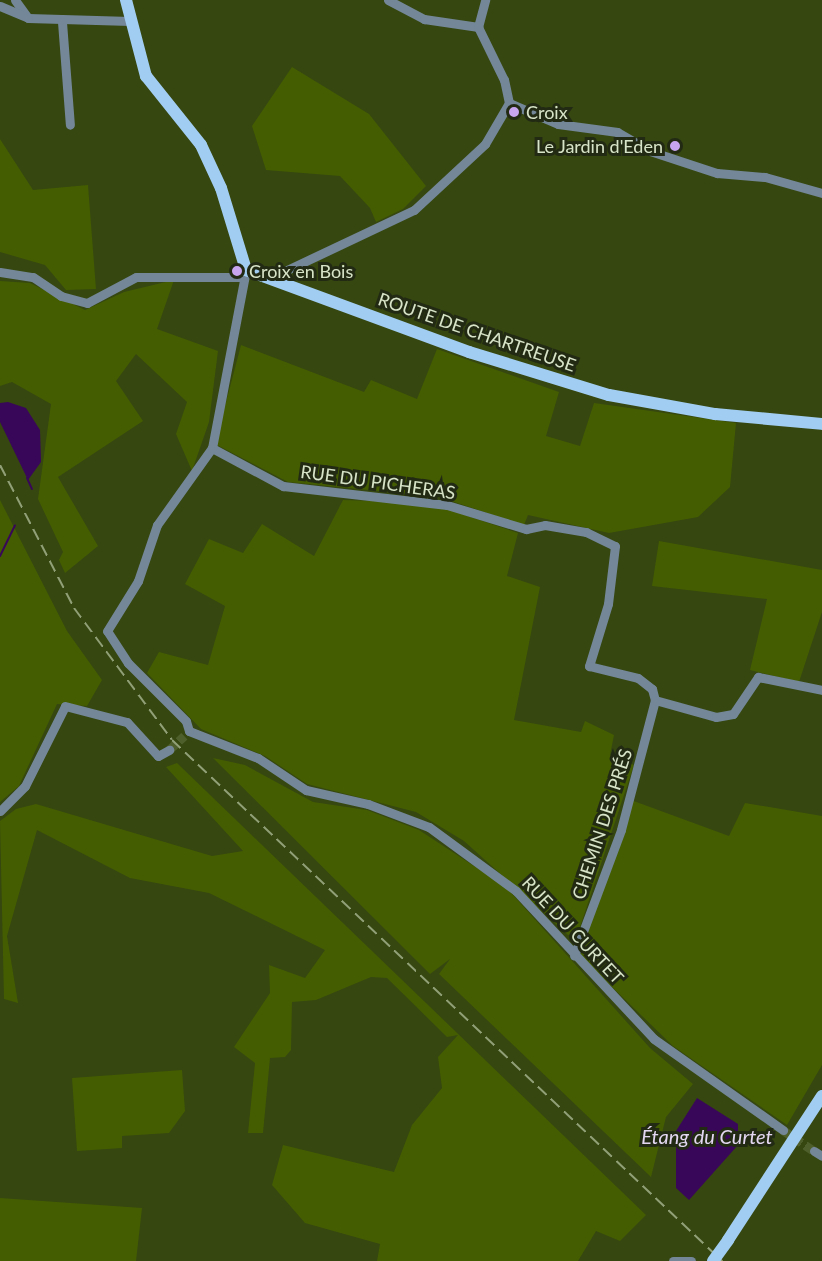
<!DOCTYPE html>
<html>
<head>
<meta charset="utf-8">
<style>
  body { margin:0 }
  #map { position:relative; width:822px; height:1261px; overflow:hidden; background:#364710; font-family:Lato,sans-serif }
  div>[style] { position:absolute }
  .green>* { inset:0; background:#445d00 }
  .water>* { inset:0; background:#380759 }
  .stream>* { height:2px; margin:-1px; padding:0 1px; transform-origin:1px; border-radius:1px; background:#380759 }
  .minor-tunnel>* { height:9px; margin-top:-4.5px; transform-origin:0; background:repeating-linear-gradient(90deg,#4e5f2b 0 9px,transparent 0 13.5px) }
  .minor>* { height:9px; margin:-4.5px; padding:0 4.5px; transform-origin:4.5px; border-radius:4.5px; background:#738799 }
  .major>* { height:12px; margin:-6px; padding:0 6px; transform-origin:6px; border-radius:6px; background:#a2cdf2 }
  .rail>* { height:2px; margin-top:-1px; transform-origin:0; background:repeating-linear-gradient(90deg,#92a078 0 12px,transparent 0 18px) }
  .major-bridge>* { height:12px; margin:-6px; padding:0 6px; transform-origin:6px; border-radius:6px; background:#a2cdf2 }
  .dots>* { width:16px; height:16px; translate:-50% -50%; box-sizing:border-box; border:3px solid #222a14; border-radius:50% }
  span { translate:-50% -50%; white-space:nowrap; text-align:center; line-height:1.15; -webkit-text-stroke:6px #222a14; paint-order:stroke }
  .poi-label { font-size:18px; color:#d8e4c7 }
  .left { translate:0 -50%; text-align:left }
  .right { translate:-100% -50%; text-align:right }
  .street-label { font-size:18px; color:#d8e4c7 }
  .water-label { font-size:20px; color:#e3d7f2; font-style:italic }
</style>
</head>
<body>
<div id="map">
  <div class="green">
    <div style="clip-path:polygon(292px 67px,369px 114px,426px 186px,403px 209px,376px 222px,370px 208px,340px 176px,266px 170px,252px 126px)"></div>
    <div style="clip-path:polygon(0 139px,33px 190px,88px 185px,96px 289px,66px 290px,45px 265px,0 252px)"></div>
    <div style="clip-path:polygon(174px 280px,157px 329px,218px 351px,209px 422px,192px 471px,176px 434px,187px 402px,136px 354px,116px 381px,143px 421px,58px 477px,98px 546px,65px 573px,59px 560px,63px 552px,38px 499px,51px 404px,12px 382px,0 386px,0 281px,30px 283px,85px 310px,124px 292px)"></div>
    <div style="clip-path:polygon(241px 345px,364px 392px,371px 380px,417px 399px,437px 349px,559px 392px,546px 436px,580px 446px,594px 403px,736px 423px,730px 487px,698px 517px,609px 533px,528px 515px,524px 525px,439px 497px,288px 482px,215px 444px)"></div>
    <div style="clip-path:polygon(0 500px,67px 631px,102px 680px,87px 706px,57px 704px,19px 786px,0 802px)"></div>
    <div style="clip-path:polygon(343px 500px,429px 503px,518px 533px,507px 576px,540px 587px,514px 720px,581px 732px,585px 721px,614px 735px,610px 755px,634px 765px,578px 933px,568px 935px,464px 841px,416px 812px,307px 784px,265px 756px,201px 729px,147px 673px,159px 652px,208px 665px,225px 606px,185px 584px,209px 539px,243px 553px,262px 524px,314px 556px)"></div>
    <div style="clip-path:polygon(659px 541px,822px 570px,822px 612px,799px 682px,750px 670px,767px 599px,652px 586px)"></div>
    <div style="clip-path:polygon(213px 758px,245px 765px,313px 802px,367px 810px,419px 830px,506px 887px,650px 1048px,693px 1084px,666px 1117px,651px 1177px,439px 974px,450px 959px,430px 974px)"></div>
    <div style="clip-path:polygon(177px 763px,646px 1215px,620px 1241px,596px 1231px,578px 1261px,377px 1261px,380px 1244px,305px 1223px,272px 1185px,283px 1145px,394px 1172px,412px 1125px,442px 1088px,438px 1057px,458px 1035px,447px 1037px,387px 978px,371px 977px,316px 1000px,292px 1002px,291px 1050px,285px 1057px,270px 1058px,263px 1133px,248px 1133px,255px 1063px,234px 1047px,270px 993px,269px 965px,305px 978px,325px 950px,209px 893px,130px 878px,37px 830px,7px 936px,18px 1003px,4px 999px,0 821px,16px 809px,36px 804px,212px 856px,243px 851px,166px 767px)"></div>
    <div style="clip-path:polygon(631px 800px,729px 836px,745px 803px,822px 816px,822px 1065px,787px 1125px,673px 1046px,580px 956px)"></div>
    <div style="clip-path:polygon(182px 1070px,185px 1111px,169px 1133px,122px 1136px,122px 1148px,77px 1151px,72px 1078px)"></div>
    <div style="clip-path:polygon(0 1198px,142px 1208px,136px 1261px,0 1261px)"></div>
  </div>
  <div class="water">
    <div style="clip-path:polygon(8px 402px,26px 408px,40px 430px,41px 462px,28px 480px,0 422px,0 403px)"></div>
    <div style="clip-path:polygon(697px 1098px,738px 1124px,738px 1145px,689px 1200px,676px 1188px,676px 1131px)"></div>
  </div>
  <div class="stream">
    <div style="left:27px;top:478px;width:12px;rotate:66deg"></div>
    <div style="left:0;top:556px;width:34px;rotate:-64deg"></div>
  </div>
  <div class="minor-tunnel">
    <div style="left:169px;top:750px;width:21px;rotate:-43deg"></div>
    <div style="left:783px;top:1130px;width:37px;rotate:34deg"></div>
  </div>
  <div class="minor">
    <div style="left:15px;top:0;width:22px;rotate:54deg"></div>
    <div style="left:28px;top:18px;width:102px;rotate:1.7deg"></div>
    <div style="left:388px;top:0;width:41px;rotate:27.8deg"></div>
    <div style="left:424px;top:19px;width:55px;rotate:8.4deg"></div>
    <div style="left:0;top:6px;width:30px;rotate:23deg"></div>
    <div style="left:62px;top:22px;width:103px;rotate:85.6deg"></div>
    <div style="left:509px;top:103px;width:53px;rotate:23.2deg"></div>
    <div style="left:558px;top:124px;width:60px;rotate:7.7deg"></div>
    <div style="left:617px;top:132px;width:38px;rotate:30deg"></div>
    <div style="left:650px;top:151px;width:71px;rotate:18.2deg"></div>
    <div style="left:717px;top:173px;width:48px;rotate:4.8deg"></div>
    <div style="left:765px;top:177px;width:59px;rotate:15.7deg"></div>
    <div style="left:0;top:272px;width:33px;rotate:9deg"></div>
    <div style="left:33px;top:277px;width:34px;rotate:34deg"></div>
    <div style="left:61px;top:296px;width:27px;rotate:15deg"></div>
    <div style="left:87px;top:303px;width:55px;rotate:-28deg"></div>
    <div style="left:136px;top:277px;width:108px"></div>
    <div style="left:270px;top:278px;width:159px;rotate:-25.3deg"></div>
    <div style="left:414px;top:210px;width:97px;rotate:-42.9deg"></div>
    <div style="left:485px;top:144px;width:48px;rotate:-59.7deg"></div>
    <div style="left:509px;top:103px;width:24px;rotate:-102deg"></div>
    <div style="left:504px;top:80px;width:59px;rotate:-116.1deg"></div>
    <div style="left:478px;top:27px;width:28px;rotate:-75deg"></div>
    <div style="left:212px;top:448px;width:81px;rotate:28.2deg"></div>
    <div style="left:283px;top:486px;width:165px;rotate:6.6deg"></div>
    <div style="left:447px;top:505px;width:83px;rotate:16.9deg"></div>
    <div style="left:526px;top:529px;width:19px;rotate:-12deg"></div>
    <div style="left:545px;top:525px;width:42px;rotate:9.7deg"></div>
    <div style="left:586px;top:532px;width:32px;rotate:26deg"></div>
    <div style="left:615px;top:546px;width:58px;rotate:96.9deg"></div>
    <div style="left:608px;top:604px;width:65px;rotate:107deg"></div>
    <div style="left:589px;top:666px;width:50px;rotate:13.8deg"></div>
    <div style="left:638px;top:678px;width:18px;rotate:38deg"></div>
    <div style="left:652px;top:689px;width:11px;rotate:75deg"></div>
    <div style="left:655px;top:700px;width:134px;rotate:104.7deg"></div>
    <div style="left:621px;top:830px;width:134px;rotate:110.5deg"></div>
    <div style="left:655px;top:700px;width:63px;rotate:15.6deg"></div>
    <div style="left:716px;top:717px;width:17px;rotate:-10deg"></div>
    <div style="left:733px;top:714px;width:45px;rotate:-56deg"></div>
    <div style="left:758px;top:677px;width:65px;rotate:11.5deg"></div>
    <div style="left:189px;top:731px;width:74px;rotate:21.4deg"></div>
    <div style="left:258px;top:758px;width:58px;rotate:33.7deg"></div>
    <div style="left:306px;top:790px;width:64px;rotate:12.7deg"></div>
    <div style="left:368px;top:804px;width:65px;rotate:20.7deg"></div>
    <div style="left:429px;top:827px;width:108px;rotate:36.3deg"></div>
    <div style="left:516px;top:891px;width:202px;rotate:47deg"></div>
    <div style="left:654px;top:1039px;width:158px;rotate:35.2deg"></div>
    <div style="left:189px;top:731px;width:10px;rotate:-107deg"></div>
    <div style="left:186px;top:721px;width:82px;rotate:-135deg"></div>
    <div style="left:128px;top:663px;width:38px;rotate:-123deg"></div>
    <div style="left:107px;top:631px;width:59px;rotate:-58.2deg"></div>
    <div style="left:138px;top:581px;width:59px;rotate:-71.3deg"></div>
    <div style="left:157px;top:525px;width:95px;rotate:-54.5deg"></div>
    <div style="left:212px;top:448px;width:181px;rotate:-79.2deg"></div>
    <div style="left:0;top:811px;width:35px;rotate:-45deg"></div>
    <div style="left:25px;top:786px;width:89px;rotate:-63.4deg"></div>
    <div style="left:65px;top:706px;width:64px;rotate:14.5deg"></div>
    <div style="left:127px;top:722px;width:46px;rotate:47.6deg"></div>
    <div style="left:158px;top:756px;width:13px;rotate:-29deg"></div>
    <div style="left:814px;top:1151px;width:9px;rotate:32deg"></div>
    <div style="left:673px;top:1261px;width:18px"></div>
  </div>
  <div class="major">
    <div style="left:126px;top:0;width:79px;rotate:75.3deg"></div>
    <div style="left:146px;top:76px;width:88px;rotate:51.4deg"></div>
    <div style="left:201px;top:145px;width:47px;rotate:65.1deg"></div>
    <div style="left:221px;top:188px;width:86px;rotate:73deg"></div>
    <div style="left:246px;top:270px;width:238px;rotate:20.2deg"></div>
    <div style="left:469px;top:352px;width:146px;rotate:17.1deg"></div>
    <div style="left:609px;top:395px;width:108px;rotate:10.2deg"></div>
    <div style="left:715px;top:414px;width:107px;rotate:5.3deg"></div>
    <div style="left:728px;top:1240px;width:172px;rotate:-56.9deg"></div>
  </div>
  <div class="rail">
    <div style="left:0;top:465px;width:161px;rotate:62.6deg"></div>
    <div style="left:74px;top:608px;width:164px;rotate:53.4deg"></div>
    <div style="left:172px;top:740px;width:758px;rotate:43.45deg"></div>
  </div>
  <div class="major-bridge">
    <div style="left:713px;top:1261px;width:26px;rotate:-54deg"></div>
  </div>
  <div class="dots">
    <div style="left:514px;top:112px;background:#c8a6ef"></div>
    <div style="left:675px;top:146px;background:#c8a6ef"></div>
    <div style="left:237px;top:271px;background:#c8a6ef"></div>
  </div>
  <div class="poi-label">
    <span class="left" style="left:526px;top:112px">Croix</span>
    <span class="right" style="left:663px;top:146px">Le Jardin d'Eden</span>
    <span class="left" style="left:249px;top:271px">Croix en Bois</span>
  </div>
  <div class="street-label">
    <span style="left:477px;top:332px;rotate:19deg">ROUTE DE CHARTREUSE</span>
    <span style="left:378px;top:482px;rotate:8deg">RUE DU PICHERAS</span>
    <span style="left:602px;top:824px;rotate:-72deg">CHEMIN DES PRÉS</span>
    <span style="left:573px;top:930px;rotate:47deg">RUE DU CURTET</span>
  </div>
  <div class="water-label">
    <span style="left:707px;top:1136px">Étang du Curtet</span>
  </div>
</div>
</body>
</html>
